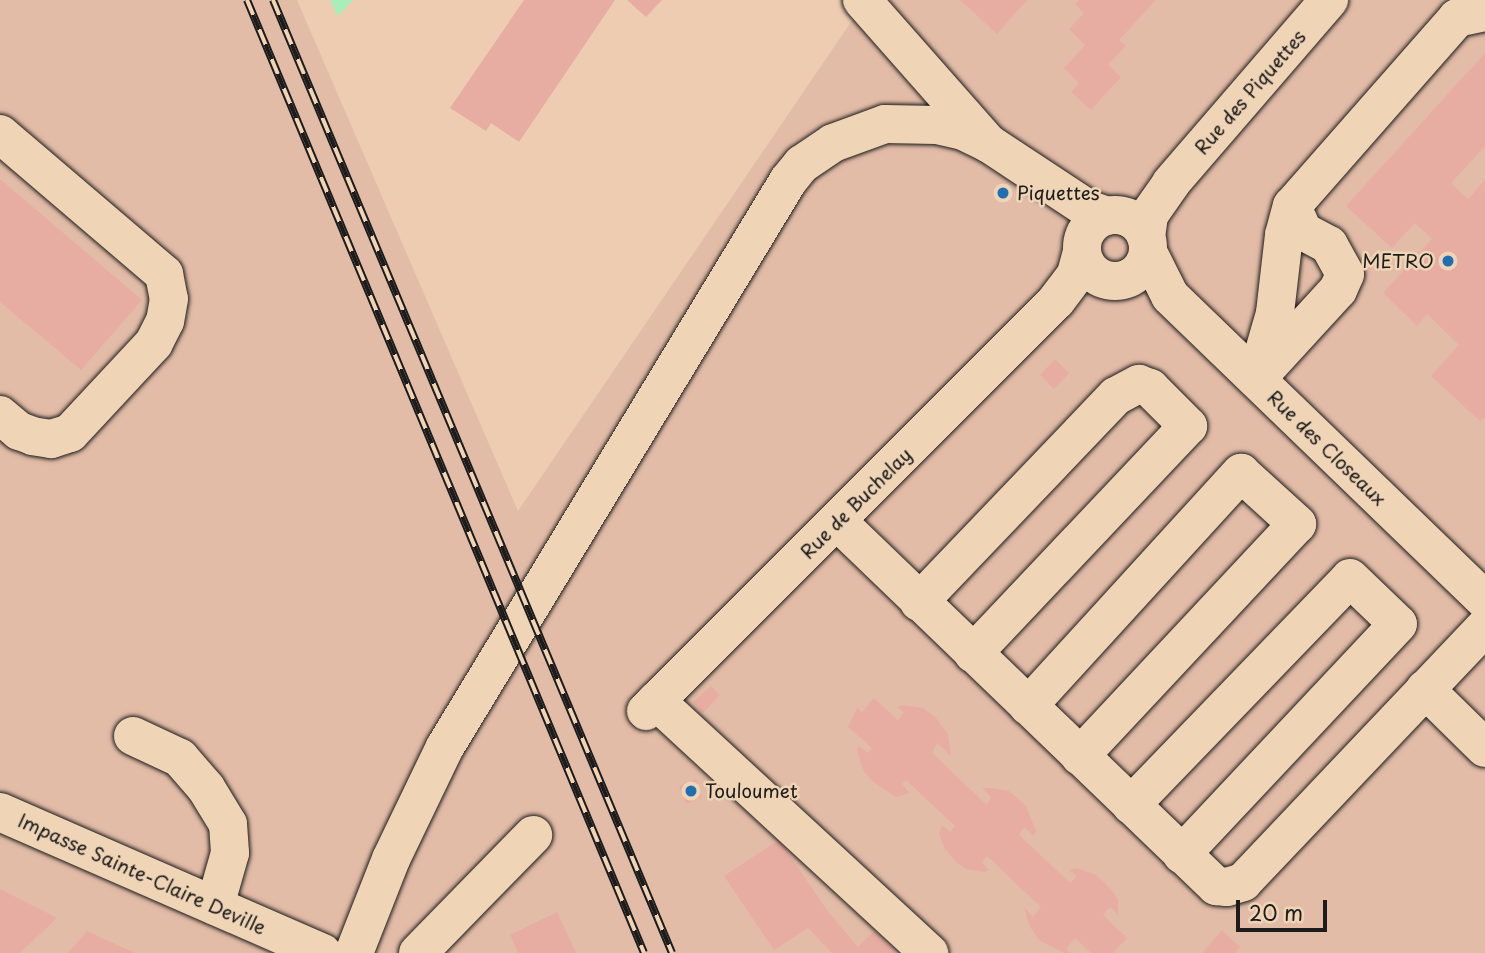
<!DOCTYPE html>
<html>
<head>
<meta charset="utf-8">
<style>
  body { margin:0 }
  #map { position:relative; width:1485px; height:953px; overflow:hidden; background:#edccb2; font-family:"Playpen Sans",sans-serif }
  div>[style] { position:absolute }
  .built>* { inset:0; background:#e3bca7 }
  .green>* { inset:0; background:#a7eebb }
  .building>* { inset:0; background:#e7ada2 }
  .roads { filter:drop-shadow(0 0 2px #1c1c1c) drop-shadow(0 0 2px #1c1c1c) }
  .minor>* { height:38px; margin:-19px; padding:0 19px; transform-origin:19px; border-radius:19px; background:#efd4b6 }
  .minor>.ring { margin:-19px; padding:0; box-sizing:content-box; background:none; border:38px solid #efd4b6; border-radius:50% }
  .rail>* { height:8px; margin-top:-4px; transform-origin:0; background:repeating-linear-gradient(90deg,#efd4b6 0 16px,#1c1c1c 0 32px); box-sizing:border-box; border-block:2px solid #1c1c1c }
  .dots>* { width:19px; height:19px; translate:-50% -50%; box-sizing:border-box; border:4px solid #efd4b6; border-radius:50% }
  span { translate:-50% -50%; white-space:nowrap; text-align:center; line-height:1.15; -webkit-text-stroke:5px #efd4b6; paint-order:stroke }
  .street-label { font-size:19px; color:#1c1c1c }
  .poi-label { font-size:19px; color:#1c1c1c }
  .left { translate:0 -50%; text-align:left }
  .right { translate:-100% -50%; text-align:right }
  .scale { position:absolute; left:1236px; top:900px; width:91px; height:32px; box-sizing:border-box; border:4px solid #1c1c1c; border-top:0; padding-left:9px; font-size:21px; line-height:24px; white-space:nowrap; color:#1c1c1c; -webkit-text-stroke:5px #efd4b6; paint-order:stroke }
</style>
</head>
<body>
<div id="map">
  <div class="built">
    <div style="clip-path:polygon(0 0,297px 0,518px 511px,866px 0,1485px 0,1485px 953px,0 953px)"></div>
  </div>
  <div class="green">
    <div style="clip-path:polygon(330px 0,353px 0,338px 16px)"></div>
  </div>
  <div class="building">
    <div style="clip-path:polygon(524px 0,615px 0,519px 142px,491px 123px,486px 131px,450px 108px)"></div>
    <div style="clip-path:polygon(627px 0,662px 0,646px 17px)"></div>
    <div style="clip-path:polygon(960px 0,1027px 0,997px 34px)"></div>
    <div style="clip-path:polygon(1079px 0,1156px 0,1119px 40px,1126px 46px,1108px 65px,1121px 77px,1091px 110px,1071px 92px,1079px 83px,1064px 68px,1085px 45px,1069px 29px,1084px 13px,1075px 4px)"></div>
    <div style="clip-path:polygon(1485px 53px,1485px 146px,1451px 183px,1468px 199px,1485px 180px,1485px 417px,1480px 421px,1431px 376px,1459px 345px,1427px 314px,1417px 326px,1383px 293px,1432px 239px,1415px 223px,1392px 248px,1346px 206px)"></div>
    <div style="clip-path:polygon(0 179px,142px 300px,81px 370px,0 302px)"></div>
    <div style="clip-path:polygon(1303px 293px,1310px 299px,1301px 309px,1294px 303px)"></div>
    <div style="clip-path:polygon(1055px 359px,1069px 373px,1054px 389px,1040px 375px)"></div>
    <div style="clip-path:polygon(711px 686px,720px 695px,703px 713px,693px 702px)"></div>
    <div style="clip-path:polygon(874px 698px,898px 720px,904px 712px,897px 707px,903px 705px,923px 708px,936px 718px,948px 734px,951px 756px,937px 743px,932px 753px,987px 805px,991px 797px,982px 788px,990px 788px,1009px 791px,1026px 806px,1036px 831px,1034px 836px,1024px 827px,1019px 835px,1070px 883px,1077px 876px,1069px 870px,1077px 868px,1096px 875px,1110px 888px,1118px 899px,1118px 915px,1110px 907px,1103px 915px,1127px 938px,1113px 953px,1091px 953px,1075px 938px,1066px 949px,1071px 953px,1064px 953px,1039px 940px,1030px 927px,1024px 907px,1033px 917px,1041px 907px,987px 856px,982px 862px,989px 870px,984px 872px,966px 869px,957px 863px,945px 849px,939px 834px,942px 825px,950px 832px,955px 826px,906px 780px,902px 784px,910px 793px,896px 797px,872px 781px,863px 770px,857px 750px,859px 746px,868px 753px,872px 748px,848px 727px,857px 708px,862px 712px)"></div>
    <div style="clip-path:polygon(696px 779px,702px 797px,686px 804px,679px 786px)"></div>
    <div style="clip-path:polygon(779px 840px,829px 913px,858px 947px,874px 931px,896px 953px,832px 953px,808px 928px,774px 950px,724px 876px)"></div>
    <div style="clip-path:polygon(0 889px,57px 918px,20px 953px,0 953px)"></div>
    <div style="clip-path:polygon(557px 912px,576px 953px,518px 953px,510px 935px)"></div>
    <div style="clip-path:polygon(1222px 930px,1240px 947px,1235px 953px,1202px 953px)"></div>
    <div style="clip-path:polygon(87px 931px,135px 953px,68px 953px)"></div>
  </div>
  <div class="roads">
    <div class="minor">
      <div style="left:862px;top:0;width:191px;rotate:48.6deg"></div>
      <div style="left:0;top:134px;width:216px;rotate:40.5deg"></div>
      <div style="left:164px;top:274px;width:25px;rotate:79deg"></div>
      <div style="left:169px;top:299px;width:22px;rotate:100deg"></div>
      <div style="left:165px;top:321px;width:25px;rotate:117deg"></div>
      <div style="left:154px;top:343px;width:123px;rotate:133deg"></div>
      <div style="left:70px;top:433px;width:20px;rotate:162deg"></div>
      <div style="left:51px;top:439px;width:18px;rotate:-171deg"></div>
      <div style="left:33px;top:436px;width:15px;rotate:-160deg"></div>
      <div style="left:19px;top:431px;width:25px;rotate:-140deg"></div>
      <div class="ring" style="left:1082px;top:215px;width:28px;height:28px"></div>
      <div style="left:1146px;top:237px;width:22px;rotate:-82deg"></div>
      <div style="left:1149px;top:215px;width:39px;rotate:-55deg"></div>
      <div style="left:1171px;top:183px;width:242px;rotate:-49.2deg"></div>
      <div style="left:1148px;top:252px;width:49px;rotate:63.4deg"></div>
      <div style="left:1170px;top:296px;width:438px;rotate:44deg"></div>
      <div style="left:1261px;top:374px;width:114px;rotate:-47.5deg"></div>
      <div style="left:1338px;top:290px;width:17px;rotate:-66deg"></div>
      <div style="left:1345px;top:274px;width:33px;rotate:-119deg"></div>
      <div style="left:1329px;top:245px;width:30px;rotate:-152deg"></div>
      <div style="left:1303px;top:231px;width:27px;rotate:-114deg"></div>
      <div style="left:1256px;top:379px;width:69px;rotate:-73.9deg"></div>
      <div style="left:1275px;top:313px;width:79px;rotate:-83.4deg"></div>
      <div style="left:1284px;top:235px;width:30px;rotate:-75deg"></div>
      <div style="left:1292px;top:206px;width:250px;rotate:-48.7deg"></div>
      <div style="left:1457px;top:18px;width:29px;rotate:-12deg"></div>
      <div style="left:838px;top:522px;width:525px;rotate:43.92deg"></div>
      <div style="left:1216px;top:886px;width:11px;rotate:5deg"></div>
      <div style="left:1227px;top:887px;width:17px;rotate:-17deg"></div>
      <div style="left:1243px;top:882px;width:352px;rotate:-46.5deg"></div>
      <div style="left:919px;top:602px;width:285px;rotate:-46.3deg"></div>
      <div style="left:1116px;top:396px;width:26px;rotate:-28deg"></div>
      <div style="left:1139px;top:384px;width:12px;rotate:20deg"></div>
      <div style="left:1150px;top:388px;width:54px;rotate:45deg"></div>
      <div style="left:1188px;top:426px;width:313px;rotate:133.4deg"></div>
      <div style="left:1425px;top:689px;width:84px;rotate:44.5deg"></div>
      <div style="left:656px;top:701px;width:372px;rotate:42.7deg"></div>
      <div style="left:1028px;top:706px;width:316px;rotate:-47.6deg"></div>
      <div style="left:1241px;top:473px;width:76px;rotate:42.3deg"></div>
      <div style="left:1297px;top:524px;width:318px;rotate:133.1deg"></div>
      <div style="left:646px;top:711px;width:580px;rotate:-45deg"></div>
      <div style="left:1056px;top:301px;width:34px;rotate:-53deg"></div>
      <div style="left:1076px;top:274px;width:23px;rotate:-75deg"></div>
      <div style="left:133px;top:736px;width:52px;rotate:25.1deg"></div>
      <div style="left:180px;top:758px;width:40px;rotate:49deg"></div>
      <div style="left:206px;top:788px;width:42px;rotate:58.6deg"></div>
      <div style="left:228px;top:824px;width:29px;rotate:86deg"></div>
      <div style="left:230px;top:853px;width:55px;rotate:105.8deg"></div>
      <div style="left:1131px;top:805px;width:315px;rotate:-46deg"></div>
      <div style="left:1350px;top:578px;width:66px;rotate:43.8deg"></div>
      <div style="left:1398px;top:624px;width:316px;rotate:133.2deg"></div>
      <div style="left:0;top:812px;width:352px;rotate:23.6deg"></div>
      <div style="left:354px;top:953px;width:101px;rotate:-68.5deg"></div>
      <div style="left:391px;top:859px;width:124px;rotate:-64.3deg"></div>
      <div style="left:445px;top:747px;width:662px;rotate:-58.78deg"></div>
      <div style="left:788px;top:181px;width:22px;rotate:-51deg"></div>
      <div style="left:802px;top:164px;width:37px;rotate:-34deg"></div>
      <div style="left:833px;top:143px;width:55px;rotate:-20.1deg"></div>
      <div style="left:885px;top:124px;width:52px;rotate:1.1deg"></div>
      <div style="left:937px;top:125px;width:27px;rotate:13deg"></div>
      <div style="left:963px;top:131px;width:28px;rotate:26deg"></div>
      <div style="left:988px;top:143px;width:120px;rotate:33.4deg"></div>
      <div style="left:1088px;top:209px;width:20px;rotate:20deg"></div>
      <div style="left:418px;top:953px;width:165px;rotate:-45.7deg"></div>
    </div>
  </div>
  <div class="rail">
    <div style="left:247px;top:0;width:1032px;rotate:67.38deg"></div>
    <div style="left:273px;top:0;width:1033px;rotate:67.28deg"></div>
  </div>
  <div class="dots">
    <div style="left:1003px;top:193px;background:#1f6fb2"></div>
    <div style="left:1448px;top:261px;background:#1f6fb2"></div>
    <div style="left:691px;top:791px;background:#1f6fb2"></div>
  </div>
  <div class="street-label">
    <span style="left:1250px;top:92px;rotate:-49deg">Rue des Piquettes</span>
    <span style="left:1327px;top:448px;rotate:44deg">Rue des Closeaux</span>
    <span style="left:856px;top:503px;rotate:-45deg">Rue de Buchelay</span>
    <span style="left:142px;top:874px;rotate:24deg">Impasse Sainte-Claire Deville</span>
  </div>
  <div class="poi-label">
    <span class="left" style="left:1017px;top:193px">Piquettes</span>
    <span class="right" style="left:1434px;top:261px">METRO</span>
    <span class="left" style="left:705px;top:791px">Touloumet</span>
  </div>
  <div class="scale">20 m</div>
</div>
</body>
</html>
